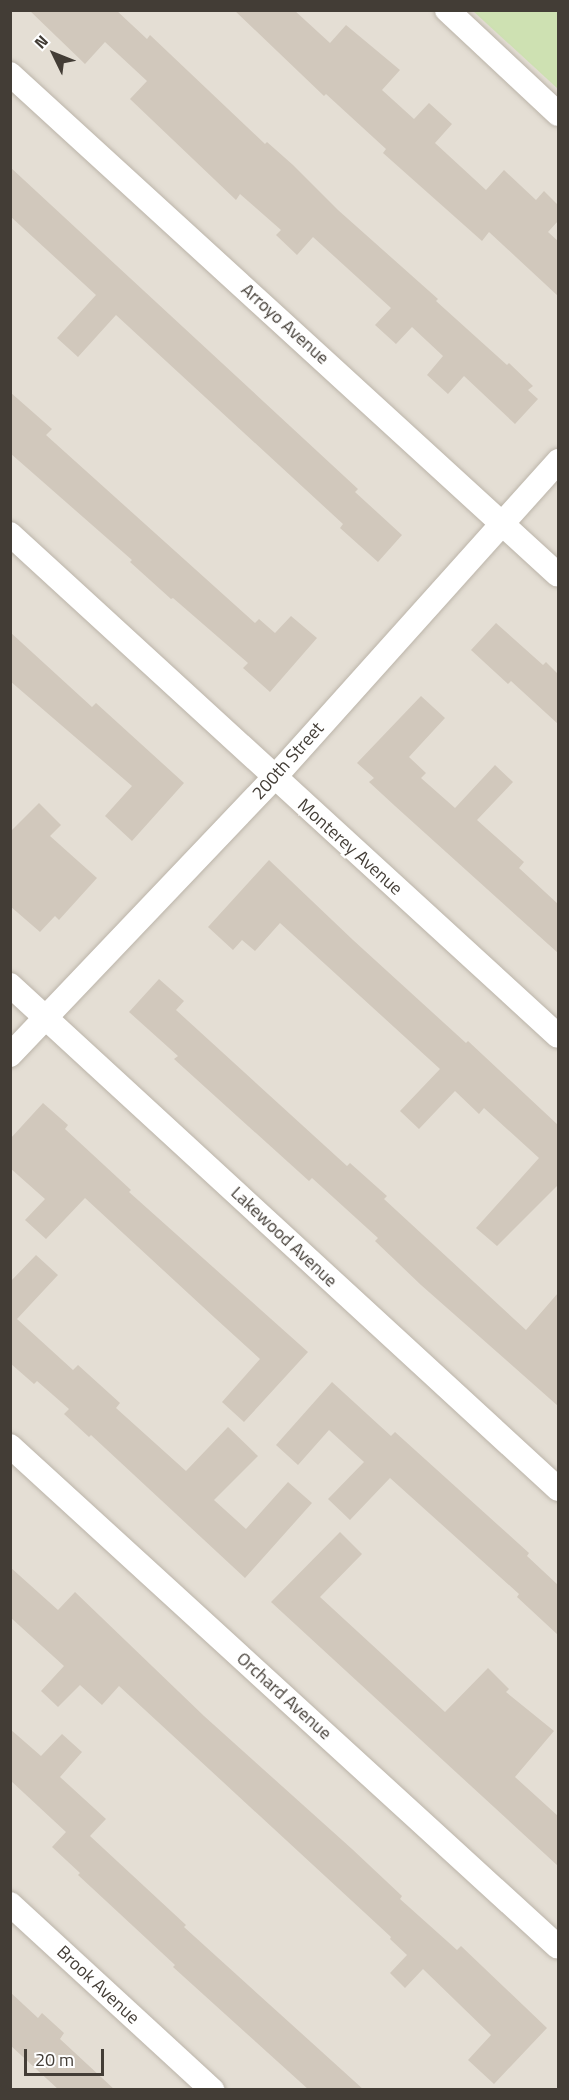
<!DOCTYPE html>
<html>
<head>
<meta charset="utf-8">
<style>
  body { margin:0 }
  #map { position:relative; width:569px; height:2100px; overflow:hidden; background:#f1ede6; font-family:"Titillium Web",sans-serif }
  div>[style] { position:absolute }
  .residential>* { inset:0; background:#e4ded4 }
  .green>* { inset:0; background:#cee1b2 }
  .building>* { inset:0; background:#d1c8bc }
  .roads { filter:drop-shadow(0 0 2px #bbb4a9) drop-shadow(0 0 2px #bbb4a9) }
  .minor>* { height:24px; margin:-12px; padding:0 12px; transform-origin:12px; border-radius:12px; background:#fff }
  span { translate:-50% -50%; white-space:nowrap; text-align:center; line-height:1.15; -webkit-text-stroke:5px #fff; paint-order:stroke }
  .street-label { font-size:18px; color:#433d36 }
  .frame { position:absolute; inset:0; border:12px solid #433d36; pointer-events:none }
  .north { position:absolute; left:24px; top:24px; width:60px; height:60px; -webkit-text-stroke:4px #fff; paint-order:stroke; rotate:313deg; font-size:16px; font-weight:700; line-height:24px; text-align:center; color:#433d36 }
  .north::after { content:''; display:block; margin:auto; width:21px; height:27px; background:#433d36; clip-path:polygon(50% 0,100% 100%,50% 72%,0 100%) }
  .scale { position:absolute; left:24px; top:2049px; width:80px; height:27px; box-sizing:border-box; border:3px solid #433d36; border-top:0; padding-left:8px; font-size:18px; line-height:21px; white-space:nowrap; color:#433d36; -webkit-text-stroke:4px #fff; paint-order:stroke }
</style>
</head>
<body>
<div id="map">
  <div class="residential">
    <div style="clip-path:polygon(11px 11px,558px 11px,558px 2089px,11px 2089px)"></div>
  </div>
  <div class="green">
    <div style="clip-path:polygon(473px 11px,558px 11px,558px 89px)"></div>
  </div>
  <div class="building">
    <div style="clip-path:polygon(29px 10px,116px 10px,147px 39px,150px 35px,265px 144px,267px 142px,293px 165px,338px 210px,438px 299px,436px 301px,507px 365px,509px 363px,533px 386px,528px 390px,538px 399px,515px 424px,464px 376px,448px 394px,427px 375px,443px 356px,412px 327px,396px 344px,375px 325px,391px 308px,313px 237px,297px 255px,276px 235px,281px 230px,240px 194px,236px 200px,130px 99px,147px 81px,105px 42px,85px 64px)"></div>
    <div style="clip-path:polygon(234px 10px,294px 10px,330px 43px,346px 25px,400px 70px,382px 90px,414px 119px,429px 103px,452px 124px,435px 143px,486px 190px,504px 170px,536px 200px,544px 191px,558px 205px,558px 221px,548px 232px,558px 241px,558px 296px,489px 232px,482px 241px,383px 153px,386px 149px,326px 94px,324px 96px)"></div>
    <div style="clip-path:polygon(10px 167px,358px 489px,355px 492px,402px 535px,378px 562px,340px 528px,343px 524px,116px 315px,78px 357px,57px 338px,96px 295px,10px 216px)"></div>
    <div style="clip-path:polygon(10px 392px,52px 429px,46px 435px,255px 623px,259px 619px,275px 633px,291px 616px,317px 638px,270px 692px,243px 668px,248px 663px,173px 598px,171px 599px,130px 562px,132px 560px,10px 453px)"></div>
    <div style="clip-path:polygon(496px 623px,543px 665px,546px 662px,558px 674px,558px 724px,511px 681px,508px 684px,471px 650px)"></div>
    <div style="clip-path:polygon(10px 632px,92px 707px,96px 703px,184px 783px,132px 841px,105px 816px,132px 786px,10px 681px)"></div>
    <div style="clip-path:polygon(421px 696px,445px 718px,409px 757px,426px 773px,421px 778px,455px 808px,495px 765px,513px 782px,477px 820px,524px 862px,519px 868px,558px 904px,558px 953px,395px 806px,369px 782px,374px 778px,357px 763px)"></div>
    <div style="clip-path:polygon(39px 803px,61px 825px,50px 836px,97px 878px,59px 920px,55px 916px,40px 932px,10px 906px,10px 832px)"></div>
    <div style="clip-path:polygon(269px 860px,353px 940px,466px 1043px,468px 1041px,558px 1125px,558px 1185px,497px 1246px,476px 1228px,539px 1158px,484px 1108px,479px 1114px,455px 1091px,419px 1129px,400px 1111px,440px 1069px,280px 923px,255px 951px,242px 940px,233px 950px,208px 927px)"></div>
    <div style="clip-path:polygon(159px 979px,184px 1001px,176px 1010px,347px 1166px,350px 1163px,387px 1196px,384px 1199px,526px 1330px,558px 1293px,558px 1406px,421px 1285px,375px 1241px,378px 1238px,312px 1178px,309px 1181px,227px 1107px,174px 1059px,178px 1056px,129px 1012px)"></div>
    <div style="clip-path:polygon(43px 1103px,68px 1125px,65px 1129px,131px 1190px,129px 1192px,308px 1352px,244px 1422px,222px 1402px,260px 1359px,215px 1318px,85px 1198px,46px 1239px,25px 1220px,45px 1199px,10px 1168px,10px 1139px)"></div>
    <div style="clip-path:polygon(36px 1255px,58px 1275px,17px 1319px,73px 1370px,78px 1365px,120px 1403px,116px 1408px,186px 1471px,228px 1427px,258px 1456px,214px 1500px,246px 1529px,288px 1482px,312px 1503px,245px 1578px,91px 1435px,89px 1437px,64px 1414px,69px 1409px,37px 1381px,34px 1384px,10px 1363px,10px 1282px)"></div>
    <div style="clip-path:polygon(332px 1382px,391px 1436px,395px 1432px,529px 1553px,527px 1556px,558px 1585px,558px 1635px,517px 1597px,519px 1594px,390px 1478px,350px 1520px,328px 1499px,364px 1462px,329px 1430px,298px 1465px,276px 1445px)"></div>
    <div style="clip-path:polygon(340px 1532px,362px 1554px,320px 1597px,445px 1712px,488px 1668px,509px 1689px,506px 1692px,554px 1731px,515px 1777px,558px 1816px,558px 1866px,271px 1602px)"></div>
    <div style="clip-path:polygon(10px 1567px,58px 1610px,75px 1592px,204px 1716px,352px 1849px,402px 1896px,400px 1899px,457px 1950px,461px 1946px,547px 2028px,494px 2084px,468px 2060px,491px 2035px,423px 1969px,405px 1988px,390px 1973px,407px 1955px,390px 1939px,391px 1937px,119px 1686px,102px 1705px,80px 1685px,58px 1707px,41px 1691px,64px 1666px,10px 1617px)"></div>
    <div style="clip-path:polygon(10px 1729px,41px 1756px,62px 1734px,82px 1752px,60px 1777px,106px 1819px,90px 1836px,186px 1925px,184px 1927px,364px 2090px,309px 2090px,173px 1967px,175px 1965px,78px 1875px,80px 1873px,52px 1847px,66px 1832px,10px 1780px)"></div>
    <div style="clip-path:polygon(10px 1992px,38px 2018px,42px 2013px,64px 2033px,60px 2039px,115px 2090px,59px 2090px,10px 2045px)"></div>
  </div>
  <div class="roads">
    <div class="minor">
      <div style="left:447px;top:10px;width:152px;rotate:43.1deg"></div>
      <div style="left:10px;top:74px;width:742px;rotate:42.43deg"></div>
      <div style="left:10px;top:534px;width:743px;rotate:42.49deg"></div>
      <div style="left:10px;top:985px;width:745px;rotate:42.6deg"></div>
      <div style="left:10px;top:1055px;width:383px;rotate:-46.4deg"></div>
      <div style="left:274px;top:778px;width:426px;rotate:-48.1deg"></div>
      <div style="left:10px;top:1446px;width:742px;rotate:42.43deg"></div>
      <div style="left:10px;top:1904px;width:275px;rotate:42.6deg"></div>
    </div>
  </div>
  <div class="street-label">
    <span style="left:285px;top:324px;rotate:42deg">Arroyo Avenue</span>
    <span style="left:288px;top:761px;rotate:-48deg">200th Street</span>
    <span style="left:350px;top:847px;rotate:42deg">Monterey Avenue</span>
    <span style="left:284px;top:1237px;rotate:43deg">Lakewood Avenue</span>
    <span style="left:284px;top:1696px;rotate:42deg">Orchard Avenue</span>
    <span style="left:98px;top:1985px;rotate:43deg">Brook Avenue</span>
  </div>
  <div class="frame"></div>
  <div class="north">N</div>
  <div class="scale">20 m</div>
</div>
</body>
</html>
